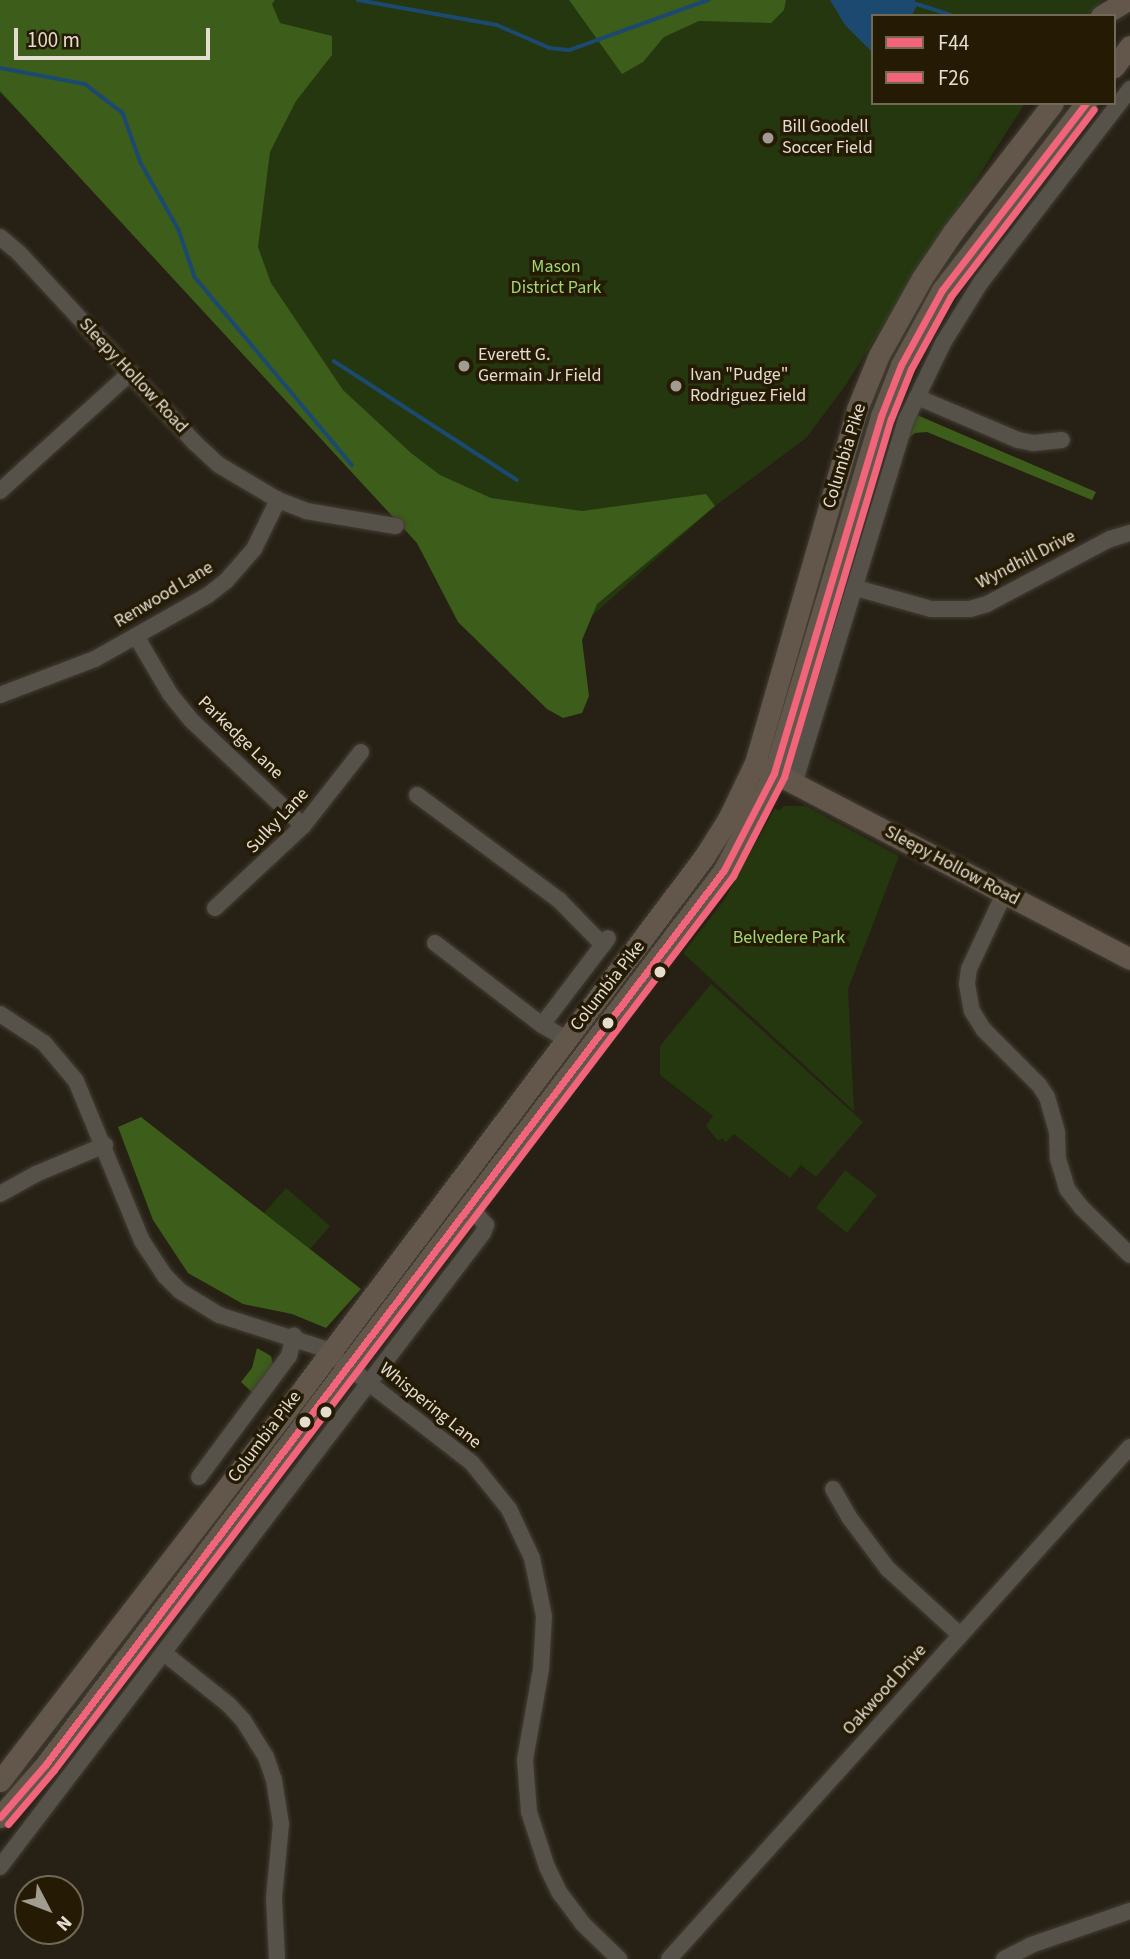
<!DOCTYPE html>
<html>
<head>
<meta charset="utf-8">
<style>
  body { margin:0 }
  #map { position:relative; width:1130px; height:1959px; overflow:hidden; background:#272115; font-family:"Source Sans 3",sans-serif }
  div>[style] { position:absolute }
  .green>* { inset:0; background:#24370e }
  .forest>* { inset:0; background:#3d5d1a }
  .water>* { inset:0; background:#1c496f }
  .stream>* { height:3.5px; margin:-1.75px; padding:0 1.75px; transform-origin:1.75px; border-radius:1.75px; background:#1c496f }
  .roads { filter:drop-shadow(0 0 2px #423d34) drop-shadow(0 0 2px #423d34) }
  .minor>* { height:16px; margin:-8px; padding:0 8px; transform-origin:8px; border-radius:8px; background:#565149 }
  .major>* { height:21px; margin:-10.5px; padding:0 10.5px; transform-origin:10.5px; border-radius:10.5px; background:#62574a }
  .bus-1>* { height:7px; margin:-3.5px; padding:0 3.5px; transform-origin:3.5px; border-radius:3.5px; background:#f1647a }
  .bus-2>* { height:7px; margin:-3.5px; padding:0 3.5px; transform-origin:3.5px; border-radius:3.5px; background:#f1647a }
  .dots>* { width:19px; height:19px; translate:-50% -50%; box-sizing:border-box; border:4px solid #251b04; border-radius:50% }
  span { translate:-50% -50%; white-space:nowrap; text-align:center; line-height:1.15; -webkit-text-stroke:7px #251b04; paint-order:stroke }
  .poi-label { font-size:18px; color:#e4ddd0 }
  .left { translate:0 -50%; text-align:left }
  .park-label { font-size:18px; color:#a1d874 }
  .street-label { font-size:18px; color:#e4ddd0 }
  .legend { position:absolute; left:871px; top:14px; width:245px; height:91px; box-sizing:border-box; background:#251b04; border:2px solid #716956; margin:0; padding:9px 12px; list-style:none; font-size:21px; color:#e4ddd0 }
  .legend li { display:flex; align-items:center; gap:14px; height:35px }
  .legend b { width:35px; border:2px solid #716956 }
  .north { position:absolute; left:14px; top:1875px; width:70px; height:70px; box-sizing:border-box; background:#251b04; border:2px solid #716956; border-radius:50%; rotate:132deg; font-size:19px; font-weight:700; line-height:28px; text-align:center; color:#e4ddd0 }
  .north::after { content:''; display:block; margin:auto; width:24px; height:32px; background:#a29b8f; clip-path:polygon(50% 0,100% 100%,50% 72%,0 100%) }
  .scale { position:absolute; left:14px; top:28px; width:196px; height:32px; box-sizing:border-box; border:4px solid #e4ddd0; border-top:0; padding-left:9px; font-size:21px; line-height:24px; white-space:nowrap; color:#e4ddd0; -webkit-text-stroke:5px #251b04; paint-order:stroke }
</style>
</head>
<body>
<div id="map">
  <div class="green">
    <div style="clip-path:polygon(0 0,1102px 0,1090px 16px,873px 16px,873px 103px,1025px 103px,845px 386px,806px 438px,715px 506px,565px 640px,183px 275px,0 93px)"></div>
    <div style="clip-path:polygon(784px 806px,806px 806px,899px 856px,848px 989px,854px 1111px,683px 953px,725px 899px,775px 808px,779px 811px)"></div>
    <div style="clip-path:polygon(711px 984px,863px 1122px,816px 1177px,801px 1165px,790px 1178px,734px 1134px,726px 1142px,722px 1138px,718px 1141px,706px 1126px,713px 1116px,660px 1075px,660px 1046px)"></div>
    <div style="clip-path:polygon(845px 1170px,877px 1195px,847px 1233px,816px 1208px)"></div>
    <div style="clip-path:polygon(286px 1188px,330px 1226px,294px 1267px,250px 1229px)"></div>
  </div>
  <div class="forest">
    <div style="clip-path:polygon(0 0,275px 0,272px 4px,280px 23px,332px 36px,332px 55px,296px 101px,270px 152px,258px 247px,271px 283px,343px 390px,411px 453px,440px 475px,491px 498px,582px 511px,706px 494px,715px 506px,597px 604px,582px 640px,589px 696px,582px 713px,563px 718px,547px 709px,458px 622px,417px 543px,0 91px)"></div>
    <div style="clip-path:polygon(569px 0,786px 0,784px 10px,771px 23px,699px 21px,664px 37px,643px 62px,622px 74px)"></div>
    <div style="clip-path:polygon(917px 415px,1096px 492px,1092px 500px,927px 432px,915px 433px,906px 440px)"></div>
    <div style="clip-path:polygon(141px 1117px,361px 1289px,326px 1328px,292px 1314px,243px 1304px,188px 1273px,153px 1220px,118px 1127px)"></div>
    <div style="clip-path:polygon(257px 1348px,271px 1356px,274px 1368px,255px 1395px,241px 1382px,252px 1368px)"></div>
  </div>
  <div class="water">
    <div style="clip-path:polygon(830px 0,915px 0,917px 6px,911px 16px,873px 16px,873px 53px,845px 25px)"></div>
  </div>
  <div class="stream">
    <div style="left:358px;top:0;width:141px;rotate:10.2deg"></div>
    <div style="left:497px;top:25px;width:58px;rotate:23.5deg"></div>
    <div style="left:550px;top:48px;width:20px;rotate:6deg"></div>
    <div style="left:570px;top:50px;width:147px;rotate:-19.9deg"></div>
    <div style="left:917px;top:4px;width:35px;rotate:18deg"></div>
    <div style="left:0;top:68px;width:86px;rotate:10.7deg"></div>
    <div style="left:85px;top:84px;width:48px;rotate:37.3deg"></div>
    <div style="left:123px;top:113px;width:53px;rotate:70.2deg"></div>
    <div style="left:141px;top:163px;width:77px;rotate:60.4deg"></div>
    <div style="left:179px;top:230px;width:50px;rotate:71.2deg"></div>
    <div style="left:195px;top:277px;width:245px;rotate:50.1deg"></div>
    <div style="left:334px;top:361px;width:218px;rotate:33deg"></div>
  </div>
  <div class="roads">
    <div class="minor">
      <div style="left:0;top:237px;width:25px;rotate:40deg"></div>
      <div style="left:19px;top:253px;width:258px;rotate:47.2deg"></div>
      <div style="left:194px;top:442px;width:34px;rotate:43deg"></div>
      <div style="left:219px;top:465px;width:69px;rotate:30.7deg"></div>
      <div style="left:278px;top:500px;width:30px;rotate:21deg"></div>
      <div style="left:306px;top:511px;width:91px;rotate:9.5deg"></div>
      <div style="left:917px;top:397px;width:110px;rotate:23.1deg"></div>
      <div style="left:1018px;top:440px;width:16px;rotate:11deg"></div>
      <div style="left:1034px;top:443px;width:28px;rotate:-6deg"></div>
      <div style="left:0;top:491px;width:176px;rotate:-42.2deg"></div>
      <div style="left:856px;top:588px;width:78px;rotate:15.6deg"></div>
      <div style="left:931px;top:609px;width:39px"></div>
      <div style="left:970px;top:609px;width:18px;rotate:-16deg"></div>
      <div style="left:987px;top:604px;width:139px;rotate:-27.9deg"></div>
      <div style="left:1110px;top:539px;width:21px;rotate:-17deg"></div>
      <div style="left:136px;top:636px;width:67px;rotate:59.6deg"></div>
      <div style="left:170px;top:694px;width:33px;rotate:51deg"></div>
      <div style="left:191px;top:720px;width:154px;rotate:43.4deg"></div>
      <div style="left:0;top:695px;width:102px;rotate:-20.8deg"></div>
      <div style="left:95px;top:659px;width:130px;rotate:-29.5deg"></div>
      <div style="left:208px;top:595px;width:23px;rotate:-38deg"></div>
      <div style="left:226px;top:581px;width:43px;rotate:-48.8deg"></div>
      <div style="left:254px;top:549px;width:55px;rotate:-63.9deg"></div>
      <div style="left:794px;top:784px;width:381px;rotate:-72.9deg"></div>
      <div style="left:906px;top:420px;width:85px;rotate:-64.3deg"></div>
      <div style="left:943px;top:343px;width:72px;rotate:-58.1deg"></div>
      <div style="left:981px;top:282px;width:244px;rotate:-52.3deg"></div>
      <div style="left:417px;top:795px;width:177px;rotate:36.5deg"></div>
      <div style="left:559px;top:900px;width:63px;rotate:45.6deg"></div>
      <div style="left:1004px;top:894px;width:83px;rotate:115deg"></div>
      <div style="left:969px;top:969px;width:15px;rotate:98deg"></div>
      <div style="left:967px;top:984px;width:27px;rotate:80deg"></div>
      <div style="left:972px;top:1011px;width:22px;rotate:58deg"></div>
      <div style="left:984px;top:1030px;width:78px;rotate:45deg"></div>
      <div style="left:1039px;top:1085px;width:14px;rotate:56deg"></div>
      <div style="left:1047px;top:1097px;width:37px;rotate:74deg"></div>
      <div style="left:1057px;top:1133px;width:26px;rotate:88deg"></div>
      <div style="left:1058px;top:1159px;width:31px;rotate:73deg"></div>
      <div style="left:1067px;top:1189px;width:24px;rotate:52deg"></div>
      <div style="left:1082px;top:1208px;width:67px;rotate:44.4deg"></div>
      <div style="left:215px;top:908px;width:120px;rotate:-43deg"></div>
      <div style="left:303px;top:826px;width:94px;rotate:-51.9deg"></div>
      <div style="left:435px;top:943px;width:135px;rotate:37.5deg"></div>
      <div style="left:542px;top:1025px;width:28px;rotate:30deg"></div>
      <div style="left:0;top:1014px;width:53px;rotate:33.4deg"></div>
      <div style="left:44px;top:1043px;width:50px;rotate:49.9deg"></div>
      <div style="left:76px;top:1081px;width:173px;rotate:67.6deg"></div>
      <div style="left:142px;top:1241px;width:42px;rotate:56.7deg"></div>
      <div style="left:165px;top:1276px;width:21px;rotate:45deg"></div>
      <div style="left:180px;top:1291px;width:46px;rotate:31.6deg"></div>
      <div style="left:219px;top:1315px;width:111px;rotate:17.8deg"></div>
      <div style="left:325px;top:1349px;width:186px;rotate:37.8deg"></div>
      <div style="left:472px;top:1463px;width:59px;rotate:51.2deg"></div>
      <div style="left:509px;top:1509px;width:54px;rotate:64.9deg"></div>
      <div style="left:532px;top:1558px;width:59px;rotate:78.3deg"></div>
      <div style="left:544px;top:1616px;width:53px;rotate:93.2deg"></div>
      <div style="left:541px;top:1669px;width:92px;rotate:100deg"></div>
      <div style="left:525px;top:1760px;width:52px;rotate:85.6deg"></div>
      <div style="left:529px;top:1812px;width:58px;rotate:71.9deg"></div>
      <div style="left:547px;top:1867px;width:28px;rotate:64deg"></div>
      <div style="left:559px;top:1892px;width:39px;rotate:53deg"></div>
      <div style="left:582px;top:1923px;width:52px;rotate:44.2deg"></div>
      <div style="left:542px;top:1025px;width:109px;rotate:-52.8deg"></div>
      <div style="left:0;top:1194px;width:41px;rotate:-29.1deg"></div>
      <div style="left:36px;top:1174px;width:75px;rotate:-22.8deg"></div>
      <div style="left:199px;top:1477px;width:151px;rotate:-53.4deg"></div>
      <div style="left:289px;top:1356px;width:21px;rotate:-76deg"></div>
      <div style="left:833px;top:1489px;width:32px;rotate:60deg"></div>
      <div style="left:849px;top:1517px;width:64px;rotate:53.3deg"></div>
      <div style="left:887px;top:1568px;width:99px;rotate:42.5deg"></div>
      <div style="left:164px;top:1653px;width:82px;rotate:38.6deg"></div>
      <div style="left:228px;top:1704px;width:22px;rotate:47deg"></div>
      <div style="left:243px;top:1720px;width:44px;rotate:58.1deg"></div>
      <div style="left:266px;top:1757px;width:24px;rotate:71deg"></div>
      <div style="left:274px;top:1780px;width:45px;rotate:81deg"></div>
      <div style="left:281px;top:1824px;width:74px;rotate:95.4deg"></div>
      <div style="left:274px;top:1898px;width:61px;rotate:87.2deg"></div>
      <div style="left:0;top:1867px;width:797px;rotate:-52.7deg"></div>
      <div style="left:483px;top:1233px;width:9px;rotate:-69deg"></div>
      <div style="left:486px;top:1225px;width:23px;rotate:-131deg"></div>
      <div style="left:669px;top:1959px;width:689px;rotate:-48deg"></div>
      <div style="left:1004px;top:1959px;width:30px;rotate:-27deg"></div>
      <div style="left:1031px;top:1945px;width:105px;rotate:-19deg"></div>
    </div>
    <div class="major">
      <div style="left:1101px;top:16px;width:31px;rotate:-31deg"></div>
      <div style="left:1114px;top:67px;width:26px;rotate:-53deg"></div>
      <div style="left:763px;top:767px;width:414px;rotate:27.6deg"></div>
      <div style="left:0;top:1781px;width:499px;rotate:-52.3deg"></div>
      <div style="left:305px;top:1386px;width:663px;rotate:-52.97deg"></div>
      <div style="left:704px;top:857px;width:45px;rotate:-57.7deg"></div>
      <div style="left:728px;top:819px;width:62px;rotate:-64.3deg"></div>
      <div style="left:755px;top:763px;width:368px;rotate:-73.9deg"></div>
      <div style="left:857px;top:409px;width:58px;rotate:-67.8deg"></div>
      <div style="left:879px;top:355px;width:88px;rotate:-60.8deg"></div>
      <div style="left:922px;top:278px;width:55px;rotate:-56deg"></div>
      <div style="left:953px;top:232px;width:163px;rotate:-52.2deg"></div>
      <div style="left:0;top:1817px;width:70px;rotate:-49deg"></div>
      <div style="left:46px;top:1764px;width:1122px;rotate:-52.82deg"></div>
      <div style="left:724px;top:870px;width:109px;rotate:-62.7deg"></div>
      <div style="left:774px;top:773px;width:373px;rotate:-73.3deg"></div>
      <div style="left:881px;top:416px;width:55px;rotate:-68.6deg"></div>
      <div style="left:901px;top:365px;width:85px;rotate:-61.3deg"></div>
      <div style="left:942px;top:290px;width:236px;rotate:-52.4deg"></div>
    </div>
  </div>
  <div class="bus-1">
    <div style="left:0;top:1817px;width:70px;rotate:-49deg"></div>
    <div style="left:46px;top:1764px;width:1122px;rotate:-52.82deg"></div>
    <div style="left:724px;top:870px;width:109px;rotate:-62.7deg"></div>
    <div style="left:774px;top:773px;width:373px;rotate:-73.3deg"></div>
    <div style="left:881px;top:416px;width:55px;rotate:-68.6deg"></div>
    <div style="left:901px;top:365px;width:85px;rotate:-61.3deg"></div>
    <div style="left:942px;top:290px;width:236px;rotate:-52.4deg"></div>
  </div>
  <div class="bus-2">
    <div style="left:8px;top:1824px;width:71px;rotate:-49.6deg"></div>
    <div style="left:54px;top:1770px;width:1123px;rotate:-52.78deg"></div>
    <div style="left:733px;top:876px;width:111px;rotate:-62.7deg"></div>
    <div style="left:784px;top:777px;width:374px;rotate:-73.4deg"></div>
    <div style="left:891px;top:419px;width:54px;rotate:-68.2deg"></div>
    <div style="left:911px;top:369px;width:83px;rotate:-61.3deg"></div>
    <div style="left:951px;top:296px;width:235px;rotate:-52.6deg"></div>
  </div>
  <div class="dots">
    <div style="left:768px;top:138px;background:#a29b8f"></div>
    <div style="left:464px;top:366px;background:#a29b8f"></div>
    <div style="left:676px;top:386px;background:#a29b8f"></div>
    <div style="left:660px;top:972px;background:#e4ddd0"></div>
    <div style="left:608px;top:1023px;background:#e4ddd0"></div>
    <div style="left:326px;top:1412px;background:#e4ddd0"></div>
    <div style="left:305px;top:1422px;background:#e4ddd0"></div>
  </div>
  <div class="poi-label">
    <span class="left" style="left:782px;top:138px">Bill Goodell<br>Soccer Field</span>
    <span class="left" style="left:478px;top:366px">Everett G.<br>Germain Jr Field</span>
    <span class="left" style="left:690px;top:386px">Ivan "Pudge"<br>Rodriguez Field</span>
  </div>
  <div class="park-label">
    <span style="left:556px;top:278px">Mason<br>District Park</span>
    <span style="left:789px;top:938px">Belvedere Park</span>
  </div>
  <div class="street-label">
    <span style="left:133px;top:376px;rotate:47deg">Sleepy Hollow Road</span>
    <span style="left:845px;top:456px;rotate:-73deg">Columbia Pike</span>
    <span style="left:1026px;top:560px;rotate:-27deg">Wyndhill Drive</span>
    <span style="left:164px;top:595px;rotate:-31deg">Renwood Lane</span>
    <span style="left:240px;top:738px;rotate:44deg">Parkedge Lane</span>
    <span style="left:278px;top:821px;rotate:-47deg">Sulky Lane</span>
    <span style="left:952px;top:866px;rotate:28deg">Sleepy Hollow Road</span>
    <span style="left:608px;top:986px;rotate:-52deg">Columbia Pike</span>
    <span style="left:430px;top:1406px;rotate:39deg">Whispering Lane</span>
    <span style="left:265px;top:1437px;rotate:-53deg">Columbia Pike</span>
    <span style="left:885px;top:1690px;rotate:-48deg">Oakwood Drive</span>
  </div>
  <ul class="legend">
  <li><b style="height:9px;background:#f1647a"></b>F44</li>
  <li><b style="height:9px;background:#f1647a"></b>F26</li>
  </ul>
  <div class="north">N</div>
  <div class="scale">100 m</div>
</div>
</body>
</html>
